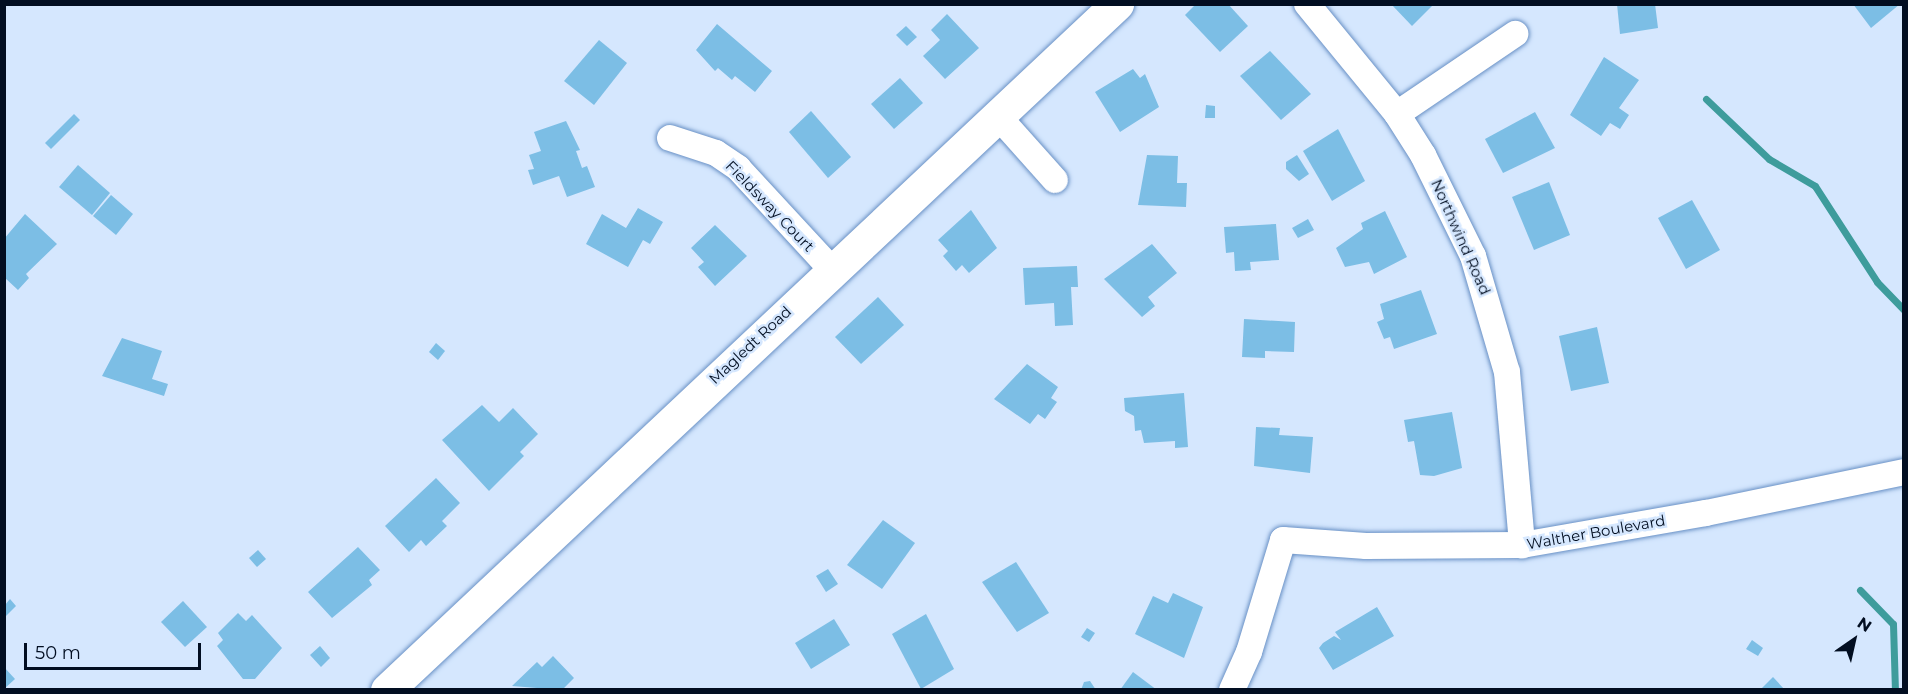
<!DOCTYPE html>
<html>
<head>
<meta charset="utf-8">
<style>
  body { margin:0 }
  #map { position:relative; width:1908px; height:694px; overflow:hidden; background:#d5e7fe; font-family:Montserrat,sans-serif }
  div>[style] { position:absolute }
  .stream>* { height:7px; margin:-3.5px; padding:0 3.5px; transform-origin:3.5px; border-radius:3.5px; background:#3e9c9c }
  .building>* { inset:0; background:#7cbee5 }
  .roads { filter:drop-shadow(0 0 2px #6890c5) drop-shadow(0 0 2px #6890c5) }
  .street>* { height:26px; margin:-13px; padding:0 13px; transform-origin:13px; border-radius:13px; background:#fff }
  .secondary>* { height:33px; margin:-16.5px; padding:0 16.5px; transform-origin:16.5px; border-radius:16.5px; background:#fff }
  span { translate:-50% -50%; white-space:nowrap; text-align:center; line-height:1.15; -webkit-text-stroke:5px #d5e7fe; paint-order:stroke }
  .street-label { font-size:15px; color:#020e21 }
  .frame { position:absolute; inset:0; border:6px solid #020e21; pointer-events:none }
  .north { position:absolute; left:1824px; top:610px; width:60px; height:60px; -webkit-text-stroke:4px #d5e7fe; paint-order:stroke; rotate:34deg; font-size:16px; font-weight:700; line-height:24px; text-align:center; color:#020e21 }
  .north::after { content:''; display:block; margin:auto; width:21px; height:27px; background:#020e21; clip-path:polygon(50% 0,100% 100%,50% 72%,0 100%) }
  .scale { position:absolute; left:24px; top:643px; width:177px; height:27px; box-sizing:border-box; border:3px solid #020e21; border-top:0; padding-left:8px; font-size:18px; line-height:21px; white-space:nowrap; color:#020e21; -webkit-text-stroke:4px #d5e7fe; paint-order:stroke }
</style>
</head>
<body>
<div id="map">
  <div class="stream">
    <div style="left:1706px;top:99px;width:87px;rotate:43.6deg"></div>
    <div style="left:1769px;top:159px;width:53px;rotate:30.4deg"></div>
    <div style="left:1815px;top:186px;width:114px;rotate:57.1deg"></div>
    <div style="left:1877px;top:282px;width:39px;rotate:46deg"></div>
    <div style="left:1860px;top:590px;width:47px;rotate:45.9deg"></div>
    <div style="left:1893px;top:624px;width:66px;rotate:88.3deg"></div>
  </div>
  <div class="building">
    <div style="clip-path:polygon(1196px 4px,1228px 4px,1248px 26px,1220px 52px,1185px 15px)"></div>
    <div style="clip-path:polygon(1391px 4px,1434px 4px,1412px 26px)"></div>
    <div style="clip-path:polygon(1617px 4px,1655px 4px,1658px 28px,1620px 34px)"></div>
    <div style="clip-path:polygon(1853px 4px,1900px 4px,1871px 28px)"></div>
    <div style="clip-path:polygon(947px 14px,979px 48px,945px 79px,923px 56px,940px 40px,931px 30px)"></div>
    <div style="clip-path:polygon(717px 24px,772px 71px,755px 92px,735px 76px,732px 80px,718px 68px,715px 71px,696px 50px)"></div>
    <div style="clip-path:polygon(906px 26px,917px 37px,907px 46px,896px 35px)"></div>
    <div style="clip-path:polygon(599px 40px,627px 63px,594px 105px,564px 81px)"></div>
    <div style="clip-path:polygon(1270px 51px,1311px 94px,1281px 120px,1240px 76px)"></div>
    <div style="clip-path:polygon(1604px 57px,1639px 80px,1619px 108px,1629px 115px,1620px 129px,1610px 123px,1601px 136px,1570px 115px)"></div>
    <div style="clip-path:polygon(1133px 69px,1140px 78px,1145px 74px,1159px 107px,1120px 132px,1095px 92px)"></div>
    <div style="clip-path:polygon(900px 78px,923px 103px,894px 129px,871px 104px)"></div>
    <div style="clip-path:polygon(1206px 105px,1215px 106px,1215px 118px,1205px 118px)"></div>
    <div style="clip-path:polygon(811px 111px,851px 157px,828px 178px,789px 132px)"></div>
    <div style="clip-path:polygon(1535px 112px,1555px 148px,1503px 173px,1485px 139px)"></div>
    <div style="clip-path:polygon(74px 114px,80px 120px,51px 149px,45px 143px)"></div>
    <div style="clip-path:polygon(566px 121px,580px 150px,576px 151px,582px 168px,587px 166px,595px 187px,567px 197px,559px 176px,533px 185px,528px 170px,534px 169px,529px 155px,541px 151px,534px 132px)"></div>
    <div style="clip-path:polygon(1338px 129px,1365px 181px,1332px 201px,1303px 151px)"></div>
    <div style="clip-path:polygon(1147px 155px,1178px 156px,1177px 183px,1187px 183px,1186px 207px,1138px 205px)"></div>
    <div style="clip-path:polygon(1297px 155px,1309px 174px,1299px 181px,1286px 169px,1286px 162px)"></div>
    <div style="clip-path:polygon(78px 165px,110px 193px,92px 215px,59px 187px)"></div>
    <div style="clip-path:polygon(1549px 182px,1570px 235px,1534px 250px,1512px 197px)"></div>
    <div style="clip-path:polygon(111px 195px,133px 214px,116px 235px,93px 216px)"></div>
    <div style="clip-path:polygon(1692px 200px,1720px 250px,1686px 269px,1658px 218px)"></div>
    <div style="clip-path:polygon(638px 208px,663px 222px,650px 244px,643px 240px,628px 267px,586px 244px,602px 214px,626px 228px)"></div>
    <div style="clip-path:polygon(971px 210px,997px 248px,969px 273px,962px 265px,956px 271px,943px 256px,948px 251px,938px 240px)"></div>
    <div style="clip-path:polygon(1385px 211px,1407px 257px,1374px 274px,1369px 262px,1345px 267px,1336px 248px,1363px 229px,1361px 223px)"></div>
    <div style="clip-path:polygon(25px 214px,57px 244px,26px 274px,29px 278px,18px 290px,4px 277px,4px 239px)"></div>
    <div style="clip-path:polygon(1308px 219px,1314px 230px,1298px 238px,1292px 228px)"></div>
    <div style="clip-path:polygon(1276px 224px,1279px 260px,1250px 262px,1251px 270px,1235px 271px,1234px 252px,1226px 253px,1224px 227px)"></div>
    <div style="clip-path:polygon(715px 225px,747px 256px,715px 286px,698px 267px,704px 262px,691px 248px)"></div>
    <div style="clip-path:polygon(1152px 244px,1177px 273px,1148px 297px,1155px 306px,1142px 317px,1104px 279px)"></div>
    <div style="clip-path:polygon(1077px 266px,1078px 287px,1071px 287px,1073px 325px,1055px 326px,1054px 303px,1025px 305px,1023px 268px)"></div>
    <div style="clip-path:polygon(1421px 290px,1437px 334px,1394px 349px,1390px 337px,1384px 339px,1377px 322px,1384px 319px,1380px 304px)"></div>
    <div style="clip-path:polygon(878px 297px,904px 325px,861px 364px,835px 337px)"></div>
    <div style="clip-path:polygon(1244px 319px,1295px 322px,1294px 352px,1265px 351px,1265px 358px,1242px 357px)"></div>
    <div style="clip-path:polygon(1597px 327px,1609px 383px,1571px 391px,1559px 336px)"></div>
    <div style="clip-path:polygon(122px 338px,162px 351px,152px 379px,168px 384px,164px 396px,102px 376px)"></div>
    <div style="clip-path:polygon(436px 343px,445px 351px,438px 360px,429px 352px)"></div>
    <div style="clip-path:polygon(1027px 364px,1058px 387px,1051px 398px,1057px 402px,1045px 419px,1038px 414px,1030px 424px,994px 399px)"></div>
    <div style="clip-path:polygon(1184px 393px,1188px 447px,1175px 448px,1175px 441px,1144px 443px,1141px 430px,1135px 431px,1134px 416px,1125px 411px,1124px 398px)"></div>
    <div style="clip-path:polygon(482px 405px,499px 422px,513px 408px,538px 434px,520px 452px,524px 456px,489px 491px,442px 440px)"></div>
    <div style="clip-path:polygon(1452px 412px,1462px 468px,1434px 476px,1420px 475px,1414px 441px,1408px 442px,1404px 420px)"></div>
    <div style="clip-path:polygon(1256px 427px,1280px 428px,1279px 435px,1313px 437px,1310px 473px,1254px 466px)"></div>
    <div style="clip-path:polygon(436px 478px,460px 503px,442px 521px,447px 526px,426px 546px,421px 540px,409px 552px,385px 526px)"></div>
    <div style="clip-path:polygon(883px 520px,915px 543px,882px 589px,847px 565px)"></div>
    <div style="clip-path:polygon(358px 547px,380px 570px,369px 580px,372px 585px,332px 618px,308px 592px)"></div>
    <div style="clip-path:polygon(258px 550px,266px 559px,257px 567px,249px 558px)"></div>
    <div style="clip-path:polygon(1016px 562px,1049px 613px,1017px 632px,982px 582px)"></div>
    <div style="clip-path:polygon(828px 569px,838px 584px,826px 592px,816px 576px)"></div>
    <div style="clip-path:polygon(1173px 593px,1203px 607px,1184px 658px,1135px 634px,1153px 596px,1168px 603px)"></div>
    <div style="clip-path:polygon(10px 599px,16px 606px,5px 617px,5px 605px)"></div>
    <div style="clip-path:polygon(183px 601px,207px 627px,185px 647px,161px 622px)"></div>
    <div style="clip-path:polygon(1377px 607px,1394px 636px,1333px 670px,1319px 648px,1323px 643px,1334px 636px,1341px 640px,1335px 632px)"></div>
    <div style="clip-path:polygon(238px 613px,246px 621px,252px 615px,282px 648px,255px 679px,243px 679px,217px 646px,223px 640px,218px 633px)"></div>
    <div style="clip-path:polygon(926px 614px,954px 669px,921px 689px,892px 634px)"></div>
    <div style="clip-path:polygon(834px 619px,850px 645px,811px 669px,795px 643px)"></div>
    <div style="clip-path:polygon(1087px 628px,1095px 633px,1089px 642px,1081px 637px)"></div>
    <div style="clip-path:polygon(1752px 640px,1763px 648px,1758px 656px,1746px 649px)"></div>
    <div style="clip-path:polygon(320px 646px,330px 658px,321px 667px,310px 655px)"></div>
    <div style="clip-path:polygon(553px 656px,574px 678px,562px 690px,512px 686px,537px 662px,542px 667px)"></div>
    <div style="clip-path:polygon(4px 667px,15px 679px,4px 689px)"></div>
    <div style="clip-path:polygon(1133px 672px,1157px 690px,1120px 690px)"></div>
    <div style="clip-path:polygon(1773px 677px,1785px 690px,1760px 690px)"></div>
    <div style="clip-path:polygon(1090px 681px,1096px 690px,1081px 690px,1084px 682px)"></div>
  </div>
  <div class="roads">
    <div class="street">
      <div style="left:1307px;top:4px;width:142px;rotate:50.7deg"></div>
      <div style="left:1397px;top:114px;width:49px;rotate:57.6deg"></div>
      <div style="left:1423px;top:155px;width:113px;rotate:63.7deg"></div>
      <div style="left:1473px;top:256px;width:121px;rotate:73.7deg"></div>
      <div style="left:1507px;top:372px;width:174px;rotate:85deg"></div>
      <div style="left:1397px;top:114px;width:143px;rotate:-34.1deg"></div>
      <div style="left:997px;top:115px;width:87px;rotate:48.3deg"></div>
      <div style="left:670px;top:138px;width:48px;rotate:18.1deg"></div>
      <div style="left:716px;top:153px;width:27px;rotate:34deg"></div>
      <div style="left:738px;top:168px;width:139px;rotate:47.3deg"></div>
      <div style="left:1232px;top:690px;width:42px;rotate:-65.9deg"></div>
      <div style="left:1249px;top:652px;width:117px;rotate:-73.1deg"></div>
      <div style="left:1283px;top:540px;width:83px;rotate:4.1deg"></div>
      <div style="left:1366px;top:546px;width:156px;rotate:-0.4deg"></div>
      <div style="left:1522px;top:545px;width:187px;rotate:-9.9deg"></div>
      <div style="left:1706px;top:513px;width:202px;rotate:-11.7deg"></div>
    </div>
    <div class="secondary">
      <div style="left:387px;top:690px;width:1002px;rotate:-43.22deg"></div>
    </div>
  </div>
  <div class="street-label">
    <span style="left:770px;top:206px;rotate:46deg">Fieldsway Court</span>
    <span style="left:1461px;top:237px;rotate:66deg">Northwind Road</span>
    <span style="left:750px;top:345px;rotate:-43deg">Magledt Road</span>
    <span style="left:1596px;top:532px;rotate:-10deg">Walther Boulevard</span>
  </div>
  <div class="frame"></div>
  <div class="north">N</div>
  <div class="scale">50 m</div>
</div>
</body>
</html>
